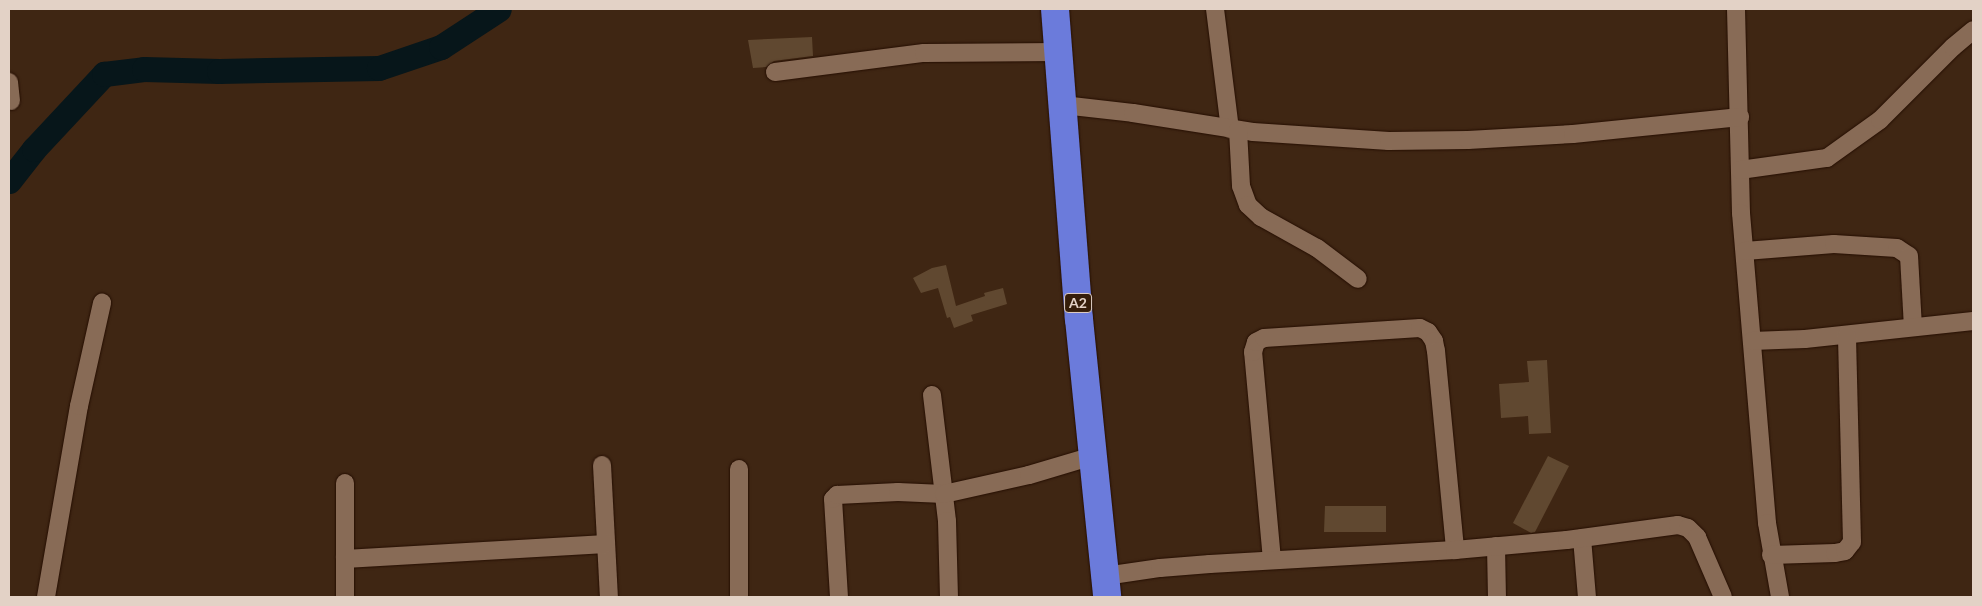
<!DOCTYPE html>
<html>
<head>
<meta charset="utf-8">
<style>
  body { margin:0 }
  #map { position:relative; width:1982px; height:606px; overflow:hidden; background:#3f2613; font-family:Lato,sans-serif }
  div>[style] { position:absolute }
  .river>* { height:25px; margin:-12.5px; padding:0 12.5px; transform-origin:12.5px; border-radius:12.5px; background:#07161a }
  .building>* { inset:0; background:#604830 }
  .roads { filter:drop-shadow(0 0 1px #250e00) drop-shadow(0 0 1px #250e00) }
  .street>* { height:18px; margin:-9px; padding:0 9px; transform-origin:9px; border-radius:9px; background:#886b56 }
  .highway>* { height:28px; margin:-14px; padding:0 14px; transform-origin:14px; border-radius:14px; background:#6b7bdb }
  span { translate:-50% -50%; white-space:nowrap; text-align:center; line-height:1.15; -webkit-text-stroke:4px #351d09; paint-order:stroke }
  .shield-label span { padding:1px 4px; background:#351d09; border:1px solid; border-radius:4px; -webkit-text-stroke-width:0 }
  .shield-label { font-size:14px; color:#e3d2c6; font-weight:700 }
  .frame { position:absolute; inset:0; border:10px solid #e3d2c6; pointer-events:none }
</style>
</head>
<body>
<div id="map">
  <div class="river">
    <div style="left:9px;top:181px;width:41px;rotate:-52deg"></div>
    <div style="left:34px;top:149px;width:103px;rotate:-47deg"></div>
    <div style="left:104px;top:74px;width:40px;rotate:-7.1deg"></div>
    <div style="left:144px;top:69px;width:75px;rotate:1.5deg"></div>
    <div style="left:219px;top:71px;width:160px;rotate:-1.1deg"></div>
    <div style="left:379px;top:68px;width:65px;rotate:-18.7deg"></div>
    <div style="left:441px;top:47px;width:69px;rotate:-33.2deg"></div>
  </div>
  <div class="building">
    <div style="clip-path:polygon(812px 37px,813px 56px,774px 61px,766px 67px,753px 68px,748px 40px)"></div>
    <div style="clip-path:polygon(946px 265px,956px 306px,985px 296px,984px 293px,1003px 288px,1007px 304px,971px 315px,973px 321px,954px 328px,950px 317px,947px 318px,938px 288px,921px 293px,913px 278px,932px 268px)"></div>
    <div style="clip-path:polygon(1547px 360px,1551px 433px,1529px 434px,1528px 416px,1501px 418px,1499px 384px,1529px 382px,1527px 361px)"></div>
    <div style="clip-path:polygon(1548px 456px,1569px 466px,1535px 532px,1531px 533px,1513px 523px)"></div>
    <div style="clip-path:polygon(1325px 506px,1386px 506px,1386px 532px,1324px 532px)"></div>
  </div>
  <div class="roads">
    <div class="street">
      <div style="left:1215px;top:9px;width:121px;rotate:82.9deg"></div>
      <div style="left:1736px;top:9px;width:204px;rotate:88.6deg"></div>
      <div style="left:1741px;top:213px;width:311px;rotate:85.2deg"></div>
      <div style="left:1767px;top:523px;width:75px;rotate:80deg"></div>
      <div style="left:775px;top:72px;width:150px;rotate:-7.3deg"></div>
      <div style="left:924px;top:53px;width:135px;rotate:-0.4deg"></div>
      <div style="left:9px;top:82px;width:19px;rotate:84deg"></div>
      <div style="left:1063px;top:105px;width:70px;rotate:6.5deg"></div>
      <div style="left:1133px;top:113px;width:121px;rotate:9deg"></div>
      <div style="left:1253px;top:132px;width:136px;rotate:3.8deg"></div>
      <div style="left:1389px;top:141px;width:79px;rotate:-0.7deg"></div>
      <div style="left:1468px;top:140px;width:105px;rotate:-3.3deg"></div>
      <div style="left:1573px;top:134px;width:168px;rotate:-5.8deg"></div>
      <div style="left:1238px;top:130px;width:56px;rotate:86.9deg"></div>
      <div style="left:1241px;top:186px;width:20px;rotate:70deg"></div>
      <div style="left:1248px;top:205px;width:18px;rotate:43deg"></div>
      <div style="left:1261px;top:217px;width:64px;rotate:29deg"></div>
      <div style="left:1317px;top:248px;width:51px;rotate:37.1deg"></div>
      <div style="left:1740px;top:170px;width:88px;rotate:-7.9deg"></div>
      <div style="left:1827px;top:158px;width:65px;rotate:-35.6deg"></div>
      <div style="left:1880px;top:120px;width:103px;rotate:-45deg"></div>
      <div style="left:1953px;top:47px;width:26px;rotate:-40deg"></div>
      <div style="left:1745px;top:251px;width:89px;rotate:-4.5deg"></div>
      <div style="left:1834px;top:244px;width:63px;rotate:3.6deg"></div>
      <div style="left:1897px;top:248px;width:14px;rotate:34deg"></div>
      <div style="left:1909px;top:256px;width:71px;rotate:86.8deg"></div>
      <div style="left:1752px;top:341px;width:53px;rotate:-2.2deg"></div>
      <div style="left:1805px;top:339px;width:169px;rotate:-6.1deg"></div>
      <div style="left:932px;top:395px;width:127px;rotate:83.2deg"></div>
      <div style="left:947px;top:521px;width:76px;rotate:88.5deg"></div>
      <div style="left:602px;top:465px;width:132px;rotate:87deg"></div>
      <div style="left:739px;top:469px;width:128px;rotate:90deg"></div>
      <div style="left:1582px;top:538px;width:59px;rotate:85.2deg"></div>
      <div style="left:1496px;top:546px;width:51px;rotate:88.9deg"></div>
      <div style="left:1771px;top:555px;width:64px;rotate:-1.8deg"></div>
      <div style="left:1835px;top:553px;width:10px;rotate:-11deg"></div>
      <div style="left:1845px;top:551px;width:11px;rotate:-52deg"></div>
      <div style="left:1852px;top:542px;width:207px;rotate:-91.4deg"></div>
      <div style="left:345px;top:559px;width:261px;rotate:-3.3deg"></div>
      <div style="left:1272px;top:560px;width:209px;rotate:-95.2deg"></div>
      <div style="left:1253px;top:352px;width:10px;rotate:-73deg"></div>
      <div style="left:1256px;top:342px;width:9px;rotate:-27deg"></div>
      <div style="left:1264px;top:338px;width:156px;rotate:-3.7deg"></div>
      <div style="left:1420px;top:328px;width:9px;rotate:27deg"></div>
      <div style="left:1428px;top:332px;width:11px;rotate:56deg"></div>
      <div style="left:1434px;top:341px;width:10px;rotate:79deg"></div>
      <div style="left:1436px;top:351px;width:200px;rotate:84.5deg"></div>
      <div style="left:1105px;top:576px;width:56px;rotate:-8.3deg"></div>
      <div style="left:1160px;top:568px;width:50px;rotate:-4.6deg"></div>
      <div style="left:1210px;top:564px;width:245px;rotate:-3.3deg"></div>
      <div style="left:1455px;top:550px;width:112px;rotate:-5.1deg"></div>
      <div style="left:1567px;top:540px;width:112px;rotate:-7.7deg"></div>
      <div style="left:1678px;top:525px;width:10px;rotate:17deg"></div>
      <div style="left:1688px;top:528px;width:13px;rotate:45deg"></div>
      <div style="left:1697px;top:537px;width:65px;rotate:66.6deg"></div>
      <div style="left:46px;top:597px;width:194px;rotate:-80.2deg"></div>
      <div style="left:79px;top:406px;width:106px;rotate:-77.4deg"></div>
      <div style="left:345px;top:597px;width:114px;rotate:-90deg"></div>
      <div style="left:839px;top:597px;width:98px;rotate:-93.5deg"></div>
      <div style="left:833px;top:499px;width:6px;rotate:-45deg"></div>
      <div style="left:837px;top:495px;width:61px;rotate:-2.8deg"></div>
      <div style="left:898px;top:492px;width:46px;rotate:2.5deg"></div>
      <div style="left:944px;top:494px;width:87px;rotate:-12.6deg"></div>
      <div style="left:1029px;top:475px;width:67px;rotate:-16.5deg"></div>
    </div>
    <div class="highway">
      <div style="left:1055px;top:9px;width:311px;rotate:85.6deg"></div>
      <div style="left:1079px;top:319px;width:279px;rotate:84.2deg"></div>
    </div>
  </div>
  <div class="shield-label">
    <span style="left:1078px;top:303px">A2</span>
  </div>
  <div class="frame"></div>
</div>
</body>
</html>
